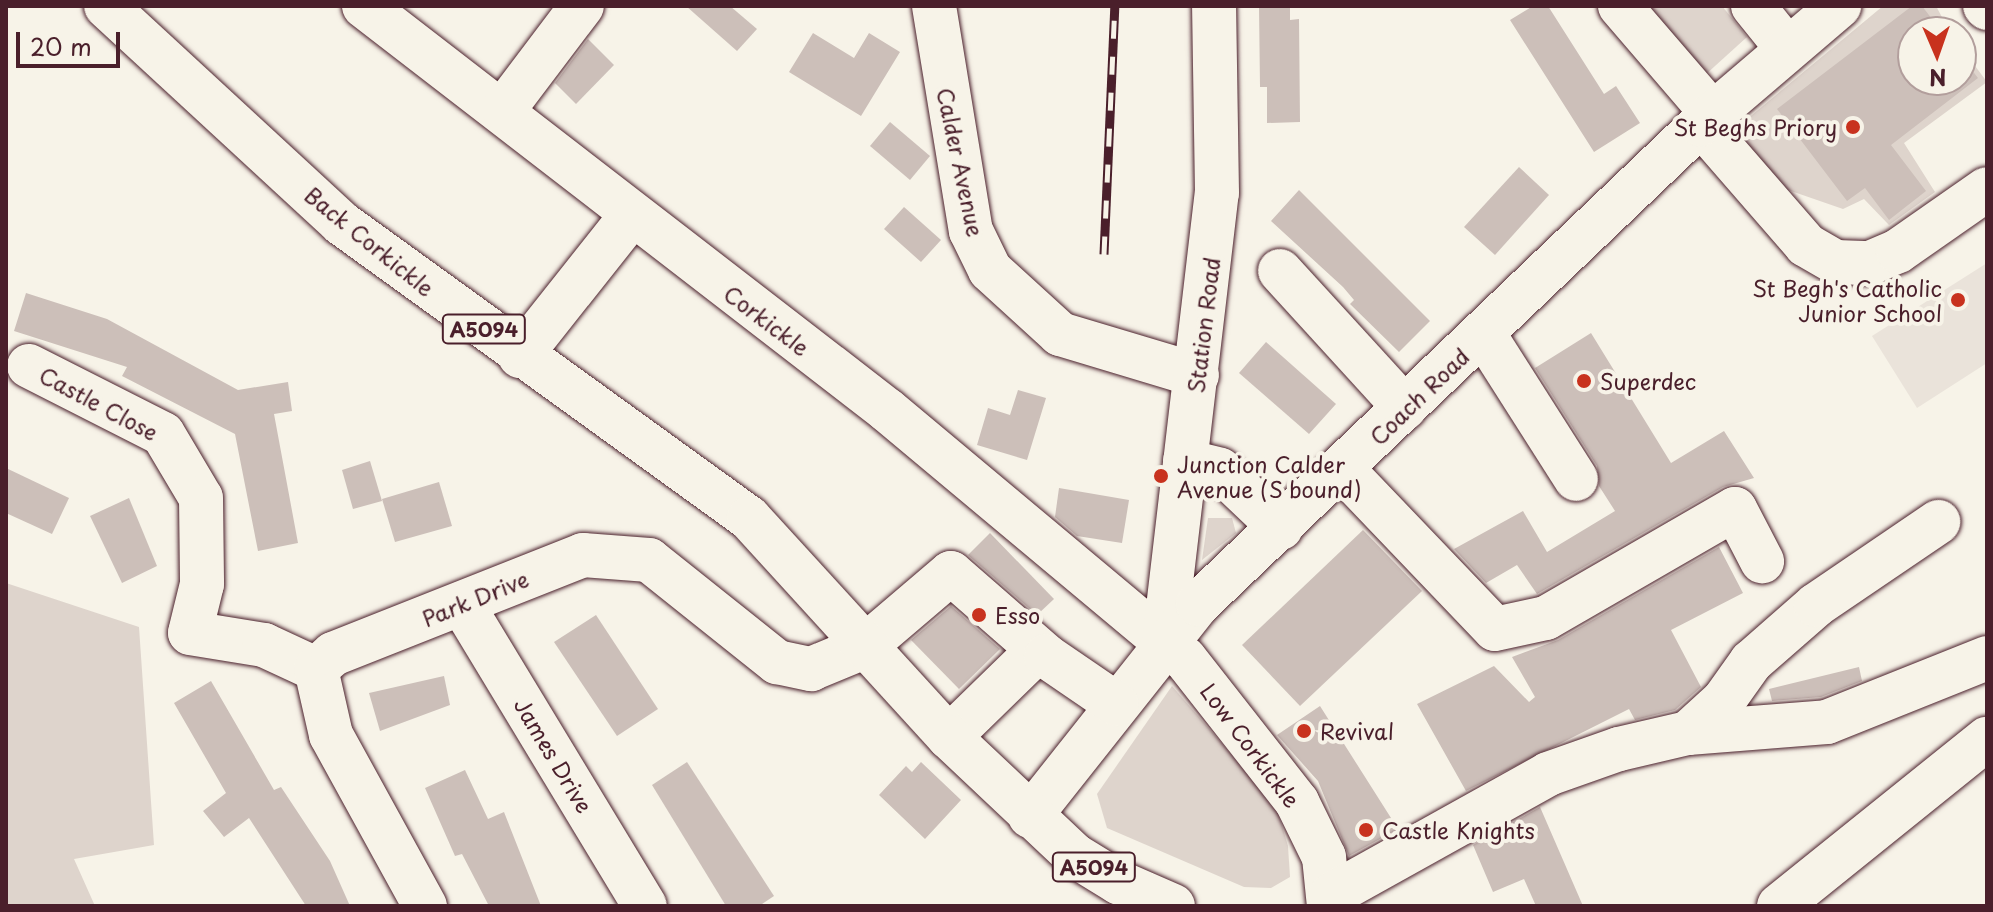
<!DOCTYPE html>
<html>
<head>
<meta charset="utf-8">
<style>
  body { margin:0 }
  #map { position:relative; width:1993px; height:912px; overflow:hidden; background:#f7f3e8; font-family:"Playpen Sans",sans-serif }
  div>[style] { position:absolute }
  .built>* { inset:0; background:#eae3da }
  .green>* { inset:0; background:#ded4cc }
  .building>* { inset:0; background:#ccbfb9 }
  .roads { filter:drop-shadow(0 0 2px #4a1f2b) drop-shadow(0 0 2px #4a1f2b) }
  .minor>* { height:44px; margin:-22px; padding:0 22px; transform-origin:22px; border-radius:22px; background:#f7f3e8 }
  .major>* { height:44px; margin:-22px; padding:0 22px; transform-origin:22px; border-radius:22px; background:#f7f3e8 }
  .rail>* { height:9px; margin-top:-4.5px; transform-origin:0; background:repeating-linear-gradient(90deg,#f7f3e8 0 18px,#4a1f2b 0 36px); box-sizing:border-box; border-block:2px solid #4a1f2b }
  .dots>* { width:22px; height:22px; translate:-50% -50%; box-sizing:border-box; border:4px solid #f7f3e8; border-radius:50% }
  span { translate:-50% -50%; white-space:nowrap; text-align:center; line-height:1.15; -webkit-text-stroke:8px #f7f3e8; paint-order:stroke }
  .shield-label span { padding:2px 6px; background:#f7f3e8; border:2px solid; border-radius:6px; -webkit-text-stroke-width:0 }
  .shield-label { font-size:20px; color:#4a1f2b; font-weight:700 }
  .poi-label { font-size:22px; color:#4a1f2b }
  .right { translate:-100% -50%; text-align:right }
  .left { translate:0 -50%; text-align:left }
  .street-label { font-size:22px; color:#4a1f2b }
  .frame { position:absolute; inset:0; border:8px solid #4a1f2b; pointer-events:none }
  .north { position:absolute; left:1897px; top:16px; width:80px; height:80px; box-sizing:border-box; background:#f7f3e8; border:2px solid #b29e9c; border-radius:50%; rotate:178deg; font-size:22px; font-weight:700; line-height:32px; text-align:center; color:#4a1f2b }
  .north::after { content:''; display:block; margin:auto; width:28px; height:36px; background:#c8321e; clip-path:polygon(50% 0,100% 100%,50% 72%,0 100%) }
  .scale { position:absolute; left:16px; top:32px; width:104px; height:36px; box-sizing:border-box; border:4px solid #4a1f2b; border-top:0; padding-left:10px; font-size:24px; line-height:28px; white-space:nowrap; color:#4a1f2b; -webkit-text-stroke:6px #f7f3e8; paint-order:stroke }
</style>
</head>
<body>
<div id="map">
  <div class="built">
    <div style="clip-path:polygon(1987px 263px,1987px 363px,1917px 408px,1872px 336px)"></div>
  </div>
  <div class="green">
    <div style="clip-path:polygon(1644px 6px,1722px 6px,1747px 37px,1704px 76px)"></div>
    <div style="clip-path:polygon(1883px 6px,1936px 6px,1950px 32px,1913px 32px,1913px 80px,1961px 80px,1961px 47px,1987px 82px,1904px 143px,1935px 192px,1889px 225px,1864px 199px,1843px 209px,1699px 159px)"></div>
    <div style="clip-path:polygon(1208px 518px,1232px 518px,1236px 533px,1202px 560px)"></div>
    <div style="clip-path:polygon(6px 583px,139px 627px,154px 845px,74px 859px,95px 906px,6px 906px)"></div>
    <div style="clip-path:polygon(1172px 686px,1276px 806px,1288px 846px,1290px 877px,1271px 888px,1244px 887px,1107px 828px,1097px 794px)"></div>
  </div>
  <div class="building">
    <div style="clip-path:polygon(686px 6px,730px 6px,757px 29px,737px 51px)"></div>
    <div style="clip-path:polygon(1259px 6px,1290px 6px,1290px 20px,1299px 19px,1300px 122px,1267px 123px,1267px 87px,1260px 87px)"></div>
    <div style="clip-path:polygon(1533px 6px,1548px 6px,1604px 94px,1616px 86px,1640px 123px,1594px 152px,1510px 20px)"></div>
    <div style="clip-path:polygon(1912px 6px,1922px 6px,1942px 32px,1913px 32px,1913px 80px,1961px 80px,1961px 56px,1978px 78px,1891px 145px,1926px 191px,1889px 220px,1865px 188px,1847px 201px,1777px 109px)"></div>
    <div style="clip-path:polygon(813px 33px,854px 58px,869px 33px,900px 52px,861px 116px,789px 72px)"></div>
    <div style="clip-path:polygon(588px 39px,614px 65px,576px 104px,555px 83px)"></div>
    <div style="clip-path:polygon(890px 122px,930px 156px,910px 180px,870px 146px)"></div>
    <div style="clip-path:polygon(1519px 167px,1549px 195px,1495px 255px,1464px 227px)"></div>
    <div style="clip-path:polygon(1299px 190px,1430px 321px,1399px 352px,1350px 304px,1354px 300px,1343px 287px,1271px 221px)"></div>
    <div style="clip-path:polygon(904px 207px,941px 240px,921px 262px,884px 229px)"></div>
    <div style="clip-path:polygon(26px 293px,107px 319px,238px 390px,288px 382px,292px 411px,274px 414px,298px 543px,258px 551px,235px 434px,122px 376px,127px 367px,14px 331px)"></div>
    <div style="clip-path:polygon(1591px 333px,1671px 463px,1724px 431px,1754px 478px,1723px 487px,1537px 594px,1517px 565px,1486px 583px,1454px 549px,1523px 511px,1547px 552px,1615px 511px,1599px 486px,1597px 466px,1535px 368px)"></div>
    <div style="clip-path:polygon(1266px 342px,1336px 404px,1309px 434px,1239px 373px)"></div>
    <div style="clip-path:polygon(1018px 390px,1046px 398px,1027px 460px,977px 445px,988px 408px,1010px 415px)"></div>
    <div style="clip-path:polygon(370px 461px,382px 501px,353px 509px,342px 470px)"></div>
    <div style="clip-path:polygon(6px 468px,69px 498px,52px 534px,6px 513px)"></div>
    <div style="clip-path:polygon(439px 482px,452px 526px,395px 542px,382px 499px)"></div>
    <div style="clip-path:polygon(1059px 488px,1129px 500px,1122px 543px,1077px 536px,1055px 517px)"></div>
    <div style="clip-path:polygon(129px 498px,157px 566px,122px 583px,90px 516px)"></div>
    <div style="clip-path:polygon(1363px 530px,1422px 591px,1300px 706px,1242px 645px)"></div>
    <div style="clip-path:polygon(990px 533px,1054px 599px,1037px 615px,968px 555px)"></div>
    <div style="clip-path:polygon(1719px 547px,1743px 593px,1671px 630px,1701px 687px,1675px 710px,1635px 720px,1629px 709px,1466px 791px,1417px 704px,1494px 666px,1529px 702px,1535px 697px,1512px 657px,1558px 640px)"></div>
    <div style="clip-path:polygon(951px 606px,1000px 649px,959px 689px,911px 640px)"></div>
    <div style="clip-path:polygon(596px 615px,658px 709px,617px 736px,554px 642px)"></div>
    <div style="clip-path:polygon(1859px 667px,1862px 681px,1821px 697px,1772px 701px,1769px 689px)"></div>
    <div style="clip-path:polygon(444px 676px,450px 705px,380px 731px,369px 693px)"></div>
    <div style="clip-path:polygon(211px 681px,274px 790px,281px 787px,330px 861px,350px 906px,306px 906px,249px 818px,224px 837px,203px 811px,226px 793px,174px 703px)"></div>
    <div style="clip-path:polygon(1320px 706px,1398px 829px,1349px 856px,1318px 781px,1277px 735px)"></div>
    <div style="clip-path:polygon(687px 762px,774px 896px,759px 906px,726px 906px,652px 785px)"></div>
    <div style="clip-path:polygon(921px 762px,961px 800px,925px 839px,879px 795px,906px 766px,912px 772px)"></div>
    <div style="clip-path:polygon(465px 770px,488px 819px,504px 812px,541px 906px,489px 906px,462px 854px,455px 856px,425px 788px)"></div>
    <div style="clip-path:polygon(1540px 807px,1583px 906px,1536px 906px,1524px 879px,1493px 892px,1473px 845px)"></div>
  </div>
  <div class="roads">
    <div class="minor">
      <div style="left:364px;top:6px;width:661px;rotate:37.68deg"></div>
      <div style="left:887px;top:410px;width:388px;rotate:39.9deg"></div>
      <div style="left:1185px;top:659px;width:182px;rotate:51.9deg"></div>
      <div style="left:1297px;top:802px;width:61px;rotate:63.9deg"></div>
      <div style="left:1324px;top:857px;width:49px;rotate:84.2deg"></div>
      <div style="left:934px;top:6px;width:228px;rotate:80.7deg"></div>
      <div style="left:971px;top:231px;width:43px;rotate:64deg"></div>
      <div style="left:990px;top:270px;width:95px;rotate:42.4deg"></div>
      <div style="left:1060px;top:334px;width:143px;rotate:16.7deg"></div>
      <div style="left:1620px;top:6px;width:141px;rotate:49.3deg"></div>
      <div style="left:1753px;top:6px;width:53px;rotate:51.2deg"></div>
      <div style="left:1985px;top:6px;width:3px;rotate:45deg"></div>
      <div style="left:504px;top:109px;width:129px;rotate:-52.9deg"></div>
      <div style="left:1701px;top:124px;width:160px;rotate:49deg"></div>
      <div style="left:1806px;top:245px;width:34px;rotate:30deg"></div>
      <div style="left:1836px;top:262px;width:34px;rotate:2deg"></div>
      <div style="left:1870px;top:263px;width:30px;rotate:-23deg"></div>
      <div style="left:1898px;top:251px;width:108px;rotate:-34.9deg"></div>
      <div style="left:1280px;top:271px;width:185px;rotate:47.6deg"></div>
      <div style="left:1483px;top:333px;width:173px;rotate:57.5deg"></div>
      <div style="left:520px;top:356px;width:179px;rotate:-51.6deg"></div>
      <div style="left:29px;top:366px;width:150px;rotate:26.9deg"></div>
      <div style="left:163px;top:434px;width:74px;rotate:59.3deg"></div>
      <div style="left:201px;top:498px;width:86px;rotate:89.3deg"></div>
      <div style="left:202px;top:584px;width:50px;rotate:103.8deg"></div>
      <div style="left:190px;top:633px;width:75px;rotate:9.2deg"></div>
      <div style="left:264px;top:645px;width:57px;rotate:24.8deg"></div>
      <div style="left:1185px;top:461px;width:36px;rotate:14deg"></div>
      <div style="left:1220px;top:470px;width:84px;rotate:43.6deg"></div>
      <div style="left:1342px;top:469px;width:221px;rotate:46.3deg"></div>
      <div style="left:1495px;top:629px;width:52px;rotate:-12.2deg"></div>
      <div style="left:1546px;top:618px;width:218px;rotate:-30deg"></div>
      <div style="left:1735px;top:509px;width:59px;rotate:62.6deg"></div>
      <div style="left:462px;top:604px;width:353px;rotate:58.8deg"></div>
      <div style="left:1164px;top:642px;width:452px;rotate:-83.3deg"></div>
      <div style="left:1217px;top:193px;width:187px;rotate:-90.9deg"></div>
      <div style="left:1688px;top:733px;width:49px;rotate:-42.5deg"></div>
      <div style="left:1724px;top:700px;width:47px;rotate:-54.6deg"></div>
      <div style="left:1751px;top:662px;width:86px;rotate:-41.2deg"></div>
      <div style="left:1816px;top:605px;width:148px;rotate:-34.2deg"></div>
      <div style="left:949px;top:737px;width:124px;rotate:-44.3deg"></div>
      <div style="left:1030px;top:816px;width:270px;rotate:-51.6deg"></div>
      <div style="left:1198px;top:604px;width:695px;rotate:-43.66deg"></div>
      <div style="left:1701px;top:124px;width:182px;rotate:-40.5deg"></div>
      <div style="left:1331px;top:895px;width:248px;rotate:-29.1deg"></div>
      <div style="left:1548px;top:774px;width:75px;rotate:-19.4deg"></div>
      <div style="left:1619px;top:749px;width:71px;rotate:-13.1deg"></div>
      <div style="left:1688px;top:733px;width:139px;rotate:-4.5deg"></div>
      <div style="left:1827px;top:722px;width:172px;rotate:-21.8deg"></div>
      <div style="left:425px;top:906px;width:195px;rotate:-118.8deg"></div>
      <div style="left:331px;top:735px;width:68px;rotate:-102.8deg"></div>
      <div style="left:316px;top:669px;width:23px;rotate:-41deg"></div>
      <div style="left:333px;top:654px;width:269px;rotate:-21.6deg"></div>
      <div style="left:583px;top:555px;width:66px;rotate:4.3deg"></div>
      <div style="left:649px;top:560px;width:164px;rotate:38.6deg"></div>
      <div style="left:777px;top:662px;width:35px;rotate:12deg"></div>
      <div style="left:811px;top:669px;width:57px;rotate:-22.5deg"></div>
      <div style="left:864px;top:647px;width:114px;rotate:-40.4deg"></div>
      <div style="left:951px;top:573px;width:126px;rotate:41.1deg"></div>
      <div style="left:1046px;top:656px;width:85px;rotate:34.4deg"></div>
      <div style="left:1779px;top:906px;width:267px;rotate:-38.8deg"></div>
    </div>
    <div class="major">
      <div style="left:106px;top:6px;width:320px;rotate:42.7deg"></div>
      <div style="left:341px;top:223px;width:503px;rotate:35.87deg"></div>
      <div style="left:749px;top:518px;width:297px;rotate:47.6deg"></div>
      <div style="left:949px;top:737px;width:172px;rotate:43.3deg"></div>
      <div style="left:1074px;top:855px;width:52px;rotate:31.5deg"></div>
      <div style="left:1118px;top:882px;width:60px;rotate:23.6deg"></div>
    </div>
  </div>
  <div class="rail">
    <div style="left:1104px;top:254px;width:248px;rotate:-87.5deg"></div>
  </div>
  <div class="dots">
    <div style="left:1853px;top:127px;background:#c8321e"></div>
    <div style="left:1958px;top:300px;background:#c8321e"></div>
    <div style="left:1584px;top:381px;background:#c8321e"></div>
    <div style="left:1161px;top:476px;background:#c8321e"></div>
    <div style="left:979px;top:615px;background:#c8321e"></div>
    <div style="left:1304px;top:731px;background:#c8321e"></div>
    <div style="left:1366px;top:830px;background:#c8321e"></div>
  </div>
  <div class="shield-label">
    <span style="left:484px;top:329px">A5094</span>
    <span style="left:1094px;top:867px">A5094</span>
  </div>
  <div class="poi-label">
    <span class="right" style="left:1837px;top:127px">St Beghs Priory</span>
    <span class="right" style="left:1942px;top:300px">St Begh's Catholic<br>Junior School</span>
    <span class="left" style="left:1600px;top:381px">Superdec</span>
    <span class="left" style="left:1177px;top:476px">Junction Calder<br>Avenue (S bound)</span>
    <span class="left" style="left:995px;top:615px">Esso</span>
    <span class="left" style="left:1320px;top:731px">Revival</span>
    <span class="left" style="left:1382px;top:830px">Castle Knights</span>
  </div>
  <div class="street-label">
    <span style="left:961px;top:162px;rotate:78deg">Calder Avenue</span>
    <span style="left:370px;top:241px;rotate:39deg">Back Corkickle</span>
    <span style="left:767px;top:320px;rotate:37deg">Corkickle</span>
    <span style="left:1203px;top:325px;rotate:-83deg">Station Road</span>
    <span style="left:1419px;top:396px;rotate:-44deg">Coach Road</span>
    <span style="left:99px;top:403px;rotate:28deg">Castle Close</span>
    <span style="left:475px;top:598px;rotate:-22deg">Park Drive</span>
    <span style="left:1251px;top:745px;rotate:53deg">Low Corkickle</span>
    <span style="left:554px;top:755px;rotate:59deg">James Drive</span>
  </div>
  <div class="frame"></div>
  <div class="north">N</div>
  <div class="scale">20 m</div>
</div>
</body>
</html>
